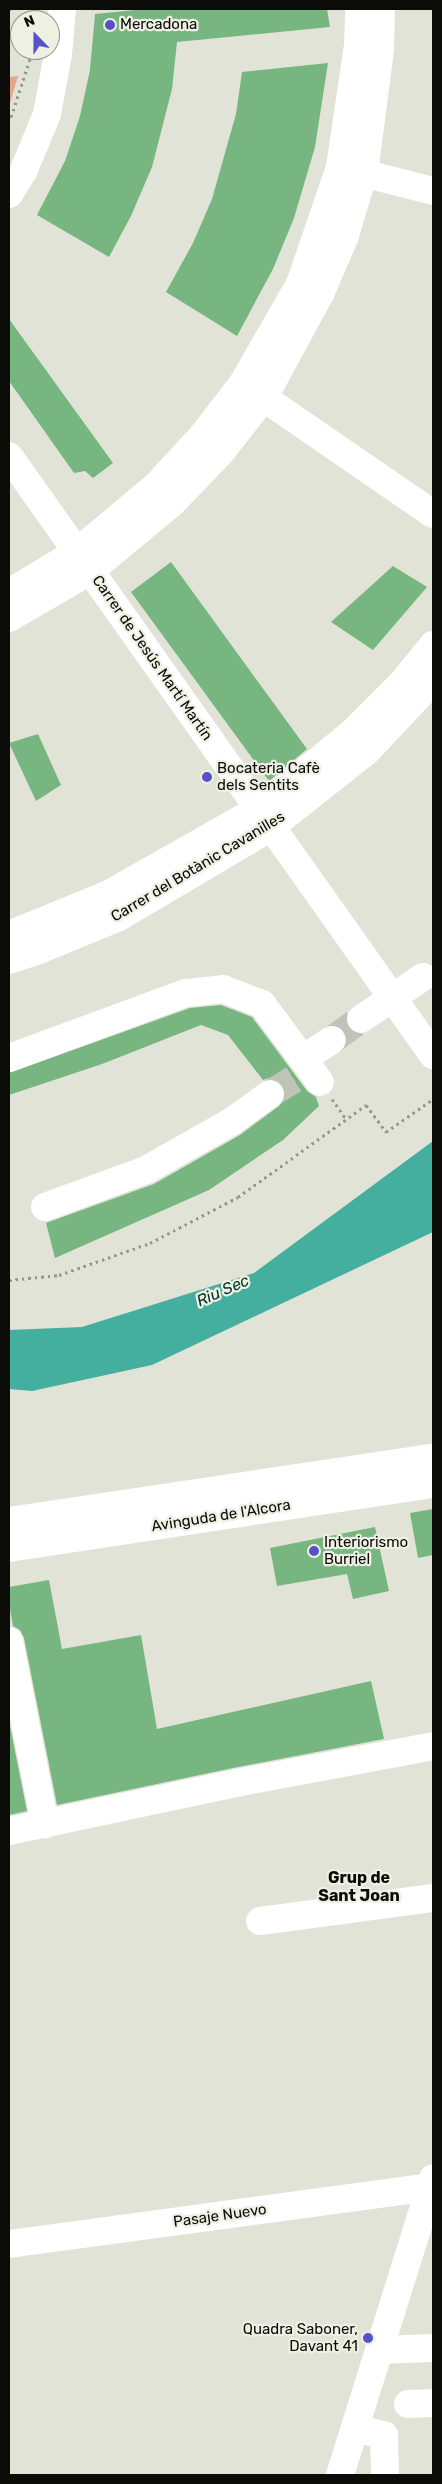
<!DOCTYPE html>
<html>
<head>
<meta charset="utf-8">
<style>
  body { margin:0 }
  #map { position:relative; width:442px; height:2484px; overflow:hidden; background:#e0e3d6; font-family:Rubik,sans-serif }
  div>[style] { position:absolute }
  .green>* { inset:0; background:#e3a889 }
  .water>* { inset:0; background:#45af9f }
  .building>* { inset:0; background:#77b681 }
  .minor-tunnel>* { height:28px; margin-top:-14px; transform-origin:0; background:repeating-linear-gradient(90deg,#c0c3b7 0 28px,transparent 0 42px) }
  .path>* { height:3px; margin-top:-1.5px; transform-origin:0; background:repeating-linear-gradient(90deg,#95978e 0 2.5px,transparent 0 6.5px) }
  .minor>* { height:28px; margin:-14px; padding:0 14px; transform-origin:14px; border-radius:14px; background:#fff }
  .major>* { height:28px; margin:-14px; padding:0 14px; transform-origin:14px; border-radius:14px; background:#fff }
  .dots>* { width:14px; height:14px; translate:-50% -50%; box-sizing:border-box; border:2px solid #edf0e3; border-radius:50% }
  span { translate:-50% -50%; white-space:nowrap; text-align:center; line-height:1.15; -webkit-text-stroke:4.5px #edf0e3; paint-order:stroke }
  .poi-label { font-size:15px; color:#0b0c08 }
  .left { translate:0 -50%; text-align:left }
  .right { translate:-100% -50%; text-align:right }
  .street-label { font-size:15px; color:#0b0c08 }
  .water-label { font-size:16px; color:#00312b; font-style:italic }
  .neighbourhood-label { font-size:16px; color:#0b0c08; font-weight:700 }
  .frame { position:absolute; inset:0; border:10px solid #0b0c08; pointer-events:none }
  .north { position:absolute; left:10px; top:10px; width:50px; height:50px; box-sizing:border-box; background:#edf0e3; border:1px solid #93958b; border-radius:50%; rotate:338deg; font-size:14px; font-weight:700; line-height:20px; text-align:center; color:#0b0c08 }
  .north::after { content:''; display:block; margin:auto; width:18px; height:22px; background:#5651c8; clip-path:polygon(50% 0,100% 100%,50% 72%,0 100%) }
</style>
</head>
<body>
<div id="map">
  <div class="green">
    <div style="clip-path:polygon(18px 76px,9px 107px,9px 77px)"></div>
  </div>
  <div class="water">
    <div style="clip-path:polygon(433px 1141px,433px 1232px,152px 1365px,32px 1391px,9px 1389px,9px 1330px,82px 1327px,254px 1273px)"></div>
  </div>
  <div class="building">
    <div style="clip-path:polygon(145px 9px,327px 9px,330px 27px,177px 42px,172px 89px,152px 167px,131px 216px,109px 257px,37px 215px,65px 161px,80px 116px,90px 70px,95px 14px)"></div>
    <div style="clip-path:polygon(328px 63px,315px 147px,294px 218px,273px 269px,237px 336px,166px 292px,193px 243px,212px 199px,236px 114px,242px 72px)"></div>
    <div style="clip-path:polygon(9px 319px,113px 463px,93px 478px,85px 471px,74px 473px,9px 381px)"></div>
    <div style="clip-path:polygon(171px 562px,307px 749px,269px 781px,131px 592px)"></div>
    <div style="clip-path:polygon(393px 566px,427px 587px,373px 650px,331px 622px)"></div>
    <div style="clip-path:polygon(38px 734px,61px 785px,36px 801px,9px 743px)"></div>
    <div style="clip-path:polygon(221px 1005px,252px 1017px,307px 1091px,316px 1097px,319px 1106px,283px 1140px,209px 1190px,55px 1258px,46px 1223px,154px 1184px,240px 1135px,279px 1106px,284px 1100px,285px 1092px,282px 1085px,277px 1080px,269px 1078px,263px 1080px,228px 1035px,201px 1025px,102px 1064px,9px 1095px,9px 1073px,190px 1008px)"></div>
    <div style="clip-path:polygon(433px 1509px,433px 1555px,418px 1558px,410px 1513px)"></div>
    <div style="clip-path:polygon(375px 1527px,389px 1591px,353px 1599px,347px 1574px,277px 1586px,270px 1548px)"></div>
    <div style="clip-path:polygon(49px 1580px,62px 1649px,141px 1635px,157px 1729px,371px 1681px,384px 1739px,233px 1768px,57px 1805px,24px 1638px,20px 1630px,13px 1626px,9px 1604px,9px 1587px)"></div>
    <div style="clip-path:polygon(9px 1721px,27px 1811px,9px 1815px)"></div>
  </div>
  <div class="minor-tunnel">
    <div style="left:332px;top:1040px;width:36px;rotate:-36deg"></div>
    <div style="left:270px;top:1094px;width:38px;rotate:-32deg"></div>
  </div>
  <div class="path">
    <div style="left:9px;top:9px;width:4px"></div>
    <div style="left:30px;top:20px;width:3px;rotate:-72deg"></div>
    <div style="left:9px;top:116px;width:2px;rotate:27deg"></div>
    <div style="left:11px;top:117px;width:61px;rotate:-71.9deg"></div>
    <div style="left:30px;top:59px;width:9px;rotate:-90deg"></div>
    <div style="left:332px;top:1099px;width:24px;rotate:55deg"></div>
    <div style="left:9px;top:1280px;width:50px;rotate:-5.7deg"></div>
    <div style="left:59px;top:1275px;width:96px;rotate:-19.4deg"></div>
    <div style="left:150px;top:1243px;width:99px;rotate:-27.6deg"></div>
    <div style="left:238px;top:1197px;width:158px;rotate:-35.7deg"></div>
    <div style="left:366px;top:1105px;width:34px;rotate:53deg"></div>
    <div style="left:386px;top:1132px;width:57px;rotate:-35.1deg"></div>
  </div>
  <div class="minor">
    <div style="left:347px;top:169px;width:89px;rotate:14.3deg"></div>
    <div style="left:9px;top:194px;width:26px;rotate:-58deg"></div>
    <div style="left:23px;top:172px;width:63px;rotate:-67.5deg"></div>
    <div style="left:47px;top:114px;width:61px;rotate:-79.6deg"></div>
    <div style="left:58px;top:54px;width:45px;rotate:-84.9deg"></div>
    <div style="left:248px;top:387px;width:224px;rotate:34.5deg"></div>
    <div style="left:9px;top:456px;width:734px;rotate:54.71deg"></div>
    <div style="left:9px;top:593px;width:79px;rotate:-31.1deg"></div>
    <div style="left:77px;top:552px;width:104px;rotate:-39.9deg"></div>
    <div style="left:157px;top:485px;width:68px;rotate:-47.4deg"></div>
    <div style="left:203px;top:435px;width:66px;rotate:-52.4deg"></div>
    <div style="left:243px;top:383px;width:114px;rotate:-60.1deg"></div>
    <div style="left:300px;top:284px;width:124px;rotate:-71.1deg"></div>
    <div style="left:340px;top:167px;width:123px;rotate:-81.6deg"></div>
    <div style="left:358px;top:45px;width:36px;rotate:-88deg"></div>
    <div style="left:9px;top:618px;width:94px;rotate:-30.1deg"></div>
    <div style="left:90px;top:571px;width:107px;rotate:-39.7deg"></div>
    <div style="left:172px;top:503px;width:71px;rotate:-46.1deg"></div>
    <div style="left:221px;top:452px;width:70px;rotate:-52deg"></div>
    <div style="left:264px;top:397px;width:117px;rotate:-61.5deg"></div>
    <div style="left:320px;top:294px;width:63px;rotate:-66.7deg"></div>
    <div style="left:345px;top:236px;width:35px;rotate:-74deg"></div>
    <div style="left:355px;top:202px;width:30px;rotate:-73deg"></div>
    <div style="left:364px;top:173px;width:125px;rotate:-82.6deg"></div>
    <div style="left:380px;top:49px;width:40px;rotate:-88.6deg"></div>
    <div style="left:9px;top:935px;width:108px;rotate:-22.3deg"></div>
    <div style="left:109px;top:894px;width:172px;rotate:-29.5deg"></div>
    <div style="left:259px;top:809px;width:122px;rotate:-39.3deg"></div>
    <div style="left:353px;top:732px;width:69px;rotate:-45deg"></div>
    <div style="left:402px;top:683px;width:49px;rotate:-50.8deg"></div>
    <div style="left:9px;top:960px;width:26px;rotate:-18deg"></div>
    <div style="left:34px;top:952px;width:92px;rotate:-22.4deg"></div>
    <div style="left:119px;top:917px;width:177px;rotate:-30.6deg"></div>
    <div style="left:271px;top:827px;width:122px;rotate:-38.4deg"></div>
    <div style="left:367px;top:751px;width:96px;rotate:-46.7deg"></div>
    <div style="left:361px;top:1019px;width:75px;rotate:-34.1deg"></div>
    <div style="left:9px;top:1058px;width:189px;rotate:-20.2deg"></div>
    <div style="left:186px;top:993px;width:37px;rotate:-6deg"></div>
    <div style="left:223px;top:989px;width:42px;rotate:21deg"></div>
    <div style="left:262px;top:1004px;width:97px;rotate:53.4deg"></div>
    <div style="left:304px;top:1058px;width:33px;rotate:-33deg"></div>
    <div style="left:45px;top:1207px;width:108px;rotate:-20.1deg"></div>
    <div style="left:146px;top:1170px;width:98px;rotate:-29.5deg"></div>
    <div style="left:231px;top:1122px;width:48px;rotate:-35.7deg"></div>
    <div style="left:9px;top:1641px;width:187px;rotate:78.9deg"></div>
    <div style="left:9px;top:1831px;width:232px;rotate:-11.9deg"></div>
    <div style="left:236px;top:1783px;width:200px;rotate:-10.6deg"></div>
    <div style="left:260px;top:1921px;width:175px;rotate:-7.6deg"></div>
    <div style="left:9px;top:2244px;width:425px;rotate:-7.7deg"></div>
    <div style="left:379px;top:2350px;width:54px;rotate:-2.1deg"></div>
    <div style="left:408px;top:2404px;width:25px;rotate:-2deg"></div>
    <div style="left:355px;top:2428px;width:30px;rotate:14deg"></div>
    <div style="left:384px;top:2435px;width:40px;rotate:88.6deg"></div>
    <div style="left:340px;top:2475px;width:311px;rotate:-72.6deg"></div>
  </div>
  <div class="major">
    <div style="left:9px;top:1521px;width:429px;rotate:-8.5deg"></div>
    <div style="left:9px;top:1548px;width:429px;rotate:-8.6deg"></div>
  </div>
  <div class="dots">
    <div style="left:110px;top:25px;background:#5651c8"></div>
    <div style="left:207px;top:777px;background:#5651c8"></div>
    <div style="left:314px;top:1551px;background:#5651c8"></div>
    <div style="left:368px;top:2338px;background:#5651c8"></div>
  </div>
  <div class="poi-label">
    <span class="left" style="left:120px;top:25px">Mercadona</span>
    <span class="left" style="left:217px;top:777px">Bocateria Cafè<br>dels Sentits</span>
    <span class="left" style="left:324px;top:1551px">Interiorismo<br>Burriel</span>
    <span class="right" style="left:358px;top:2338px">Quadra Saboner,<br>Davant 41</span>
  </div>
  <div class="street-label">
    <span style="left:152px;top:658px;rotate:55deg">Carrer de Jesús Martí Martín</span>
    <span style="left:198px;top:867px;rotate:-31deg">Carrer del Botànic Cavanilles</span>
    <span style="left:221px;top:1516px;rotate:-9deg">Avinguda de l'Alcora</span>
    <span style="left:220px;top:2216px;rotate:-8deg">Pasaje Nuevo</span>
  </div>
  <div class="water-label">
    <span style="left:223px;top:1291px;rotate:-24deg">Riu Sec</span>
  </div>
  <div class="neighbourhood-label">
    <span style="left:359px;top:1887px">Grup de<br>Sant Joan</span>
  </div>
  <div class="frame"></div>
  <div class="north">N</div>
</div>
</body>
</html>
